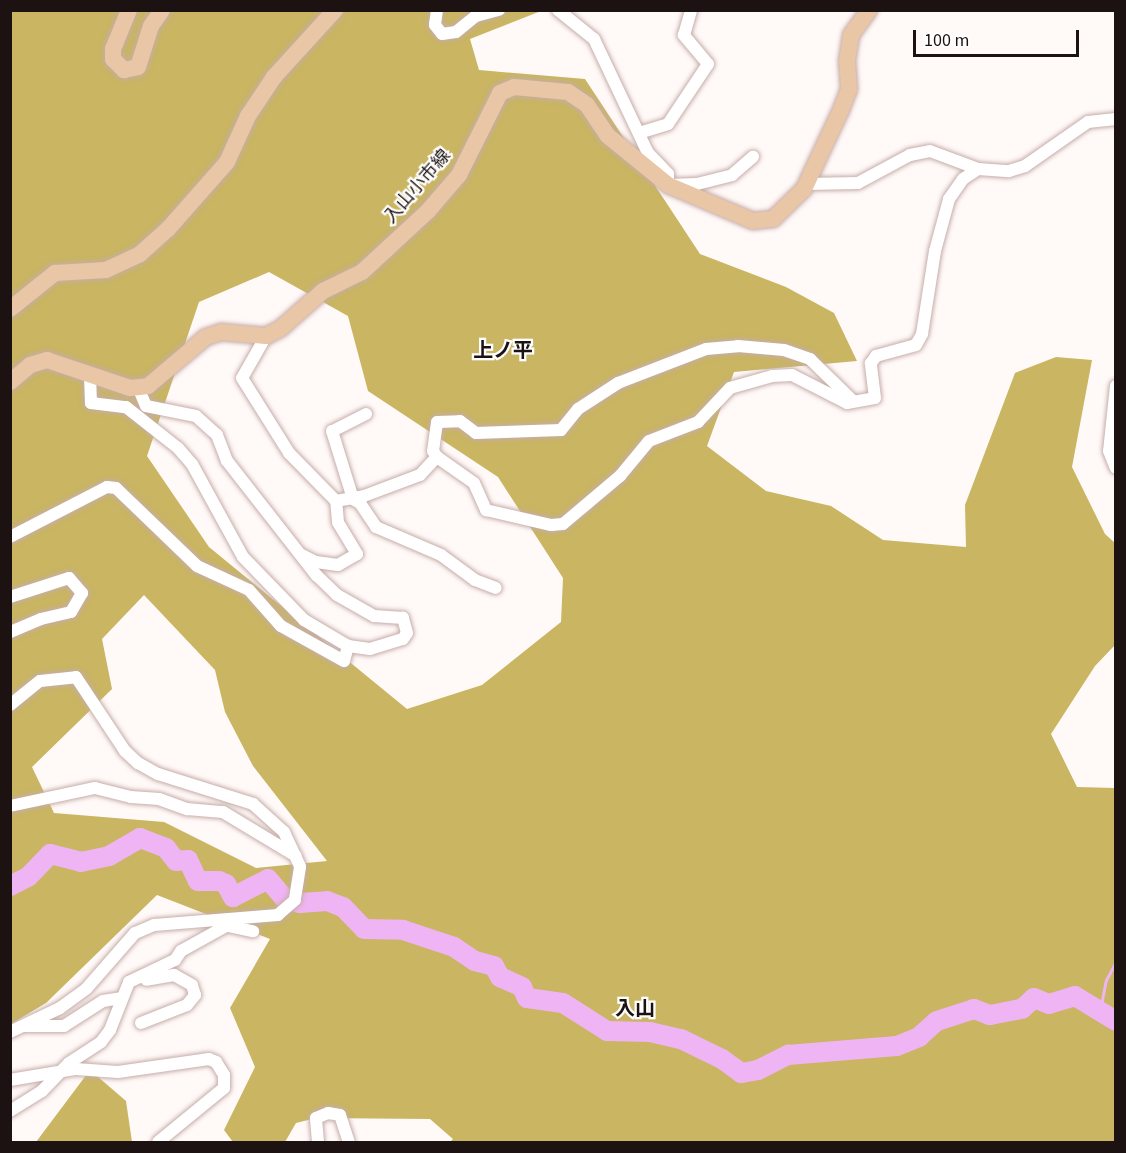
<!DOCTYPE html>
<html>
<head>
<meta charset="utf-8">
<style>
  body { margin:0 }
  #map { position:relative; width:1126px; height:1153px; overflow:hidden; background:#fff9f8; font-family:"Source Sans 3","Noto Sans JP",sans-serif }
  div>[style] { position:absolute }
  .forest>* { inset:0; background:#c9b562 }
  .stream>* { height:3px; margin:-1.5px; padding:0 1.5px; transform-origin:1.5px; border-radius:1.5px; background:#efb4f3 }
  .river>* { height:20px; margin:-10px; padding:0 10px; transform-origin:10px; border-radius:10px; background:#efb4f3 }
  .roads { filter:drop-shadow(0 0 2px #c6ada8) drop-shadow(0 0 2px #c6ada8) }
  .minor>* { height:12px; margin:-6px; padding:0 6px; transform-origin:6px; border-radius:6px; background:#fff }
  .major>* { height:16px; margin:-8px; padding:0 8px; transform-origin:8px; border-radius:8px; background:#e9c6a6 }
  span { translate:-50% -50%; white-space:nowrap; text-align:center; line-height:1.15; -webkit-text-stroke:4.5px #fff; paint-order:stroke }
  .street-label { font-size:18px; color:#1c1211 }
  .neighbourhood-label { font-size:20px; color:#1c1211; font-weight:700 }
  .frame { position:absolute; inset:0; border:12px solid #1c1211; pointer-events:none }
  .scale { position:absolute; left:913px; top:30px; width:166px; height:27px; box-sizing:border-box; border:3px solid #1c1211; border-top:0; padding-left:8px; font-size:18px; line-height:21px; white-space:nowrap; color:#1c1211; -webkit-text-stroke:4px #fff; paint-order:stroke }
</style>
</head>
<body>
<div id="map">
  <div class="forest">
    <div style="clip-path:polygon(evenodd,11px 11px,541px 11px,470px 39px,479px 70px,585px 79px,700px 254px,786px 287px,834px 313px,857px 361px,734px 372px,707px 446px,766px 491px,831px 506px,883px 540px,966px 547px,965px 505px,1015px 373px,1056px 357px,1092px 360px,1072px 467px,1105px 534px,1115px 543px,1115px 645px,1095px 666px,1051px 734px,1077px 787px,1115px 788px,1115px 1142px,450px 1142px,453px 1139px,430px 1119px,316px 1118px,296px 1123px,285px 1142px,233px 1142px,224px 1130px,255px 1067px,230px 1008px,270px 939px,157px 895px,46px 1003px,11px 1024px,11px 11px,269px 272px,348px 316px,368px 391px,498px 477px,563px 578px,561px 622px,482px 685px,407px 709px,209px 547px,147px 456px,199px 302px,269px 272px,11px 11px,144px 595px,215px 670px,225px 712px,253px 766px,327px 861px,256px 868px,164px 822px,54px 813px,32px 767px,112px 689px,102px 639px,144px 595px)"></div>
    <div style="clip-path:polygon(90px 1070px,126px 1101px,132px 1142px,36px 1142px)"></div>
  </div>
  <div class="stream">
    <div style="left:1096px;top:1009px;width:6px;rotate:-39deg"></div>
    <div style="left:1101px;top:1005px;width:25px;rotate:-79deg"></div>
    <div style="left:1106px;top:980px;width:21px;rotate:-62deg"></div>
  </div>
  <div class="river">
    <div style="left:10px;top:886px;width:20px;rotate:-27deg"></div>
    <div style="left:28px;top:877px;width:32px;rotate:-46deg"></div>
    <div style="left:50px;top:854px;width:32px;rotate:14deg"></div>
    <div style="left:81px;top:862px;width:29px;rotate:-12deg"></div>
    <div style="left:109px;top:856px;width:36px;rotate:-30deg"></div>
    <div style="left:140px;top:838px;width:28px;rotate:21deg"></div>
    <div style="left:166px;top:848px;width:16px;rotate:52deg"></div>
    <div style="left:176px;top:861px;width:12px;rotate:-5deg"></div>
    <div style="left:188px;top:860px;width:23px;rotate:65deg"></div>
    <div style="left:198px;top:881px;width:21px"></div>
    <div style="left:219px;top:881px;width:8px;rotate:23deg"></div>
    <div style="left:226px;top:884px;width:15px;rotate:62deg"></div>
    <div style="left:233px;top:897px;width:39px;rotate:-27deg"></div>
    <div style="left:268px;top:879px;width:26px;rotate:50deg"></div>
    <div style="left:285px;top:899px;width:16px;rotate:15deg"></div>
    <div style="left:300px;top:903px;width:27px;rotate:-4deg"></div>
    <div style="left:327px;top:901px;width:17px;rotate:21deg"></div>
    <div style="left:343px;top:907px;width:30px;rotate:46deg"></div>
    <div style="left:364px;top:929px;width:39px;rotate:1deg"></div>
    <div style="left:403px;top:930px;width:54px;rotate:18.4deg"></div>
    <div style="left:454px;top:947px;width:25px;rotate:34deg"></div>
    <div style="left:475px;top:961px;width:20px;rotate:15deg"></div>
    <div style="left:494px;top:966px;width:13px;rotate:61deg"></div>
    <div style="left:500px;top:977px;width:24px;rotate:24deg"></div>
    <div style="left:522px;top:987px;width:12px;rotate:66deg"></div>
    <div style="left:527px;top:998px;width:36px;rotate:8deg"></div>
    <div style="left:563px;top:1003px;width:52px;rotate:32.5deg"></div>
    <div style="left:607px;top:1031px;width:43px;rotate:1.3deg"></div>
    <div style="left:650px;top:1032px;width:32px;rotate:13deg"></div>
    <div style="left:681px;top:1039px;width:46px;rotate:26deg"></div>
    <div style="left:722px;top:1059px;width:24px;rotate:36deg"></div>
    <div style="left:741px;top:1073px;width:17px;rotate:-10deg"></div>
    <div style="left:758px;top:1070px;width:34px;rotate:-27deg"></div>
    <div style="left:788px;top:1055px;width:109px;rotate:-4.7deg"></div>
    <div style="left:897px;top:1046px;width:24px;rotate:-22deg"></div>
    <div style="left:919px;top:1037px;width:24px;rotate:-42deg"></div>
    <div style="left:937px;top:1021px;width:39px;rotate:-18deg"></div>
    <div style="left:974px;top:1009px;width:17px;rotate:21deg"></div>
    <div style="left:990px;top:1015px;width:33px;rotate:-11deg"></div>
    <div style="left:1022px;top:1009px;width:16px;rotate:-43deg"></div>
    <div style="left:1034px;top:998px;width:16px;rotate:22deg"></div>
    <div style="left:1049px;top:1004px;width:27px;rotate:-17deg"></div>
    <div style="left:1075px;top:996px;width:48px;rotate:31.4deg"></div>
  </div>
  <div class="roads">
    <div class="minor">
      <div style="left:437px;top:10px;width:15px;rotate:98deg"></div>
      <div style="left:435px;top:25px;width:11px;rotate:52deg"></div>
      <div style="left:442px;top:34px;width:14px;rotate:-8deg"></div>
      <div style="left:456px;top:32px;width:26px;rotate:-39deg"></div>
      <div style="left:476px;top:16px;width:24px;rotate:-15deg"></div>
      <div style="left:558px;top:10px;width:46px;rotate:38.9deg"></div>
      <div style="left:594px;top:39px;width:126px;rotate:64.7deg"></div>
      <div style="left:648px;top:153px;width:29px;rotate:46deg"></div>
      <div style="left:668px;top:174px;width:11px;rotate:90deg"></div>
      <div style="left:668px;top:185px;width:29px;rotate:-2deg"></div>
      <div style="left:697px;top:184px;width:36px;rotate:-14deg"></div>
      <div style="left:732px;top:175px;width:28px;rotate:-41deg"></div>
      <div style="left:639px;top:133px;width:30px;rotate:-17deg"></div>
      <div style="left:668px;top:124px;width:72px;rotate:-56.3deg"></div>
      <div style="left:708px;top:64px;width:38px;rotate:-130deg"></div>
      <div style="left:684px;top:35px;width:26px;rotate:-74deg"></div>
      <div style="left:806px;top:184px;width:52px;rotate:-1.1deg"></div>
      <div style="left:858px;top:183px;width:59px;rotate:-28.3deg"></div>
      <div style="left:910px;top:155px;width:20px;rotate:-11deg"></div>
      <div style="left:930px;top:151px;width:51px;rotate:20.6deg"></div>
      <div style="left:978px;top:169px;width:31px;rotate:4deg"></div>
      <div style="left:1009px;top:171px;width:17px;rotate:-17deg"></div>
      <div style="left:1025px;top:166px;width:77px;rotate:-34.9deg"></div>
      <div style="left:1088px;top:122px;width:28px;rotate:-6deg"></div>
      <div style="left:266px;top:336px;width:48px;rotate:119.7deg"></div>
      <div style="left:242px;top:378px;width:89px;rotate:57.9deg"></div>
      <div style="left:289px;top:453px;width:67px;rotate:45.6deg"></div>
      <div style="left:336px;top:501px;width:28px;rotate:-10deg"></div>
      <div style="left:364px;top:496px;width:60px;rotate:-20.6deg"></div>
      <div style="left:420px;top:475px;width:25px;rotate:-47deg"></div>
      <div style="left:437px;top:457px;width:45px;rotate:35.1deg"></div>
      <div style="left:474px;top:483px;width:30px;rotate:66deg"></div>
      <div style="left:486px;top:510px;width:67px;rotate:13deg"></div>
      <div style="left:551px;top:525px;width:12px;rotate:-5deg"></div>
      <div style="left:563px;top:524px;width:75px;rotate:-40.1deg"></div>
      <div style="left:620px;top:476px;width:45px;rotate:-50.4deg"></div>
      <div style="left:649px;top:441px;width:53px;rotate:-21.2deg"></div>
      <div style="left:698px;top:422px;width:47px;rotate:-46.7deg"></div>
      <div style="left:730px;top:388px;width:44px;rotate:-15.9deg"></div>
      <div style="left:772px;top:376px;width:20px;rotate:-3deg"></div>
      <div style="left:792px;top:375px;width:62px;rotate:27deg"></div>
      <div style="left:847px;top:403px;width:28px;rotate:-10deg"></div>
      <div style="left:875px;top:398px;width:35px;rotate:-97deg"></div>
      <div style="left:871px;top:363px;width:9px;rotate:-54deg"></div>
      <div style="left:876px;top:356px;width:41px;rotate:-15.4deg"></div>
      <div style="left:916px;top:345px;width:13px;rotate:-61deg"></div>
      <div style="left:922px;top:334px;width:84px;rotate:-81.1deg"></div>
      <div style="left:935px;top:251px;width:54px;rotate:-74.9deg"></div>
      <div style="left:949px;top:199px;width:24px;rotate:-55deg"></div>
      <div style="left:963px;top:179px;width:18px;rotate:-34deg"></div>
      <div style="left:90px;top:375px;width:28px;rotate:88deg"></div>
      <div style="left:91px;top:403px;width:35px;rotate:7deg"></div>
      <div style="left:126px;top:407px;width:66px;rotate:38.3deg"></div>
      <div style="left:178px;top:448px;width:21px;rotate:49deg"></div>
      <div style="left:192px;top:464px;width:106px;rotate:61.3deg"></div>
      <div style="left:243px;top:557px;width:88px;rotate:45.9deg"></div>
      <div style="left:304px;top:620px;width:51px;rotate:30.6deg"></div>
      <div style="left:348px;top:646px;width:22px;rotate:8deg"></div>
      <div style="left:370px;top:649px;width:34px;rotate:-17deg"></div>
      <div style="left:403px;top:639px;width:7px;rotate:-56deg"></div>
      <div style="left:407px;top:633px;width:16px;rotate:-105deg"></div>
      <div style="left:403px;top:618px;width:29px;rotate:-176deg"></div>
      <div style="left:374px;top:616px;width:43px;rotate:-150.4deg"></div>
      <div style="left:337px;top:595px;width:28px;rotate:-136deg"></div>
      <div style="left:317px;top:576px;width:146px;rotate:-128deg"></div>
      <div style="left:227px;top:461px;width:28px;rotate:-111deg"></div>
      <div style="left:217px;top:435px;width:28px;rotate:-138deg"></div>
      <div style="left:196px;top:416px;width:51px;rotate:-168.7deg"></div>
      <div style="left:146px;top:406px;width:21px;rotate:-113deg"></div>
      <div style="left:1116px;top:386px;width:65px;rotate:96.1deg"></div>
      <div style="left:1109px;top:451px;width:18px;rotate:68deg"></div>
      <div style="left:366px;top:414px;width:38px;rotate:153deg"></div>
      <div style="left:332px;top:431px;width:71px;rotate:72.8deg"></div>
      <div style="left:353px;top:499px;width:8px;rotate:30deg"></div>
      <div style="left:360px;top:503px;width:29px;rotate:56deg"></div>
      <div style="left:376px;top:527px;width:71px;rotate:23.3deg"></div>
      <div style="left:441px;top:555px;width:42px;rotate:36.3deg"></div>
      <div style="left:475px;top:580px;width:22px;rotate:21deg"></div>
      <div style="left:437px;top:457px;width:7px;rotate:-124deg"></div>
      <div style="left:433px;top:451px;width:29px;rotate:-82deg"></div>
      <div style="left:437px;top:422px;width:23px;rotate:-2deg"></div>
      <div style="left:460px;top:421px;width:20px;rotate:37deg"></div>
      <div style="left:476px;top:433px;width:85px;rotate:-2deg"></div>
      <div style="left:561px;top:430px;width:27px;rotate:-51deg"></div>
      <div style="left:578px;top:409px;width:48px;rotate:-33deg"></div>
      <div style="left:618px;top:383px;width:94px;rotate:-21.1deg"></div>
      <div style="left:706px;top:349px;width:32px;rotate:-5deg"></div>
      <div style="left:738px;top:346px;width:46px;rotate:5deg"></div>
      <div style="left:784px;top:350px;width:28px;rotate:19deg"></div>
      <div style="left:810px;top:359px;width:59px;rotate:44.3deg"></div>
      <div style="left:10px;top:537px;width:109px;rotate:-27.3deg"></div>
      <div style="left:107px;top:487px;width:9px;rotate:6deg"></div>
      <div style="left:116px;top:488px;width:112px;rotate:43.9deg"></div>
      <div style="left:197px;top:566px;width:57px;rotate:24.8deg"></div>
      <div style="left:249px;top:590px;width:48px;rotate:48.4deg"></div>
      <div style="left:281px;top:626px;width:72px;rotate:29.1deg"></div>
      <div style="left:344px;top:661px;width:16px;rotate:-75deg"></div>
      <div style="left:302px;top:555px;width:16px;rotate:27deg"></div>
      <div style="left:316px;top:562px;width:22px;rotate:8deg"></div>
      <div style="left:338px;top:565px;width:22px;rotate:-30deg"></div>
      <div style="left:357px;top:554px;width:37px;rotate:-121deg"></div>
      <div style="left:338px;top:522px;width:21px;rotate:-95deg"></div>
      <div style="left:10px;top:597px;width:62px;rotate:-17.9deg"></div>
      <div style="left:69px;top:578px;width:20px;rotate:49deg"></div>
      <div style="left:82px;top:593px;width:22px;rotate:120deg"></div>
      <div style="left:71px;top:612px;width:31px;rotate:167deg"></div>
      <div style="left:41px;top:619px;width:34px;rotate:157deg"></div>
      <div style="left:10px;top:705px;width:38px;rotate:-39deg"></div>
      <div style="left:40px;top:681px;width:36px;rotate:-6deg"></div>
      <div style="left:76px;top:677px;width:89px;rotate:56.5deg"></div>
      <div style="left:125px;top:751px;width:18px;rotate:43deg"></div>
      <div style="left:138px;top:763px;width:23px;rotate:29deg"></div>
      <div style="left:158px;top:774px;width:100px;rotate:17.5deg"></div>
      <div style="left:253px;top:804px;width:42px;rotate:42.1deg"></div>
      <div style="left:284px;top:832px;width:38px;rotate:65deg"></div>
      <div style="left:300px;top:867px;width:33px;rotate:99deg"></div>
      <div style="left:295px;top:900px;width:23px;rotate:139deg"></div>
      <div style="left:278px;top:915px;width:124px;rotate:175.4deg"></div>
      <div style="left:154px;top:925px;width:21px;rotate:157deg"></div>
      <div style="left:135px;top:933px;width:74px;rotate:131.2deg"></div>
      <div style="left:86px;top:989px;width:32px;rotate:144deg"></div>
      <div style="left:60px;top:1008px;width:55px;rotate:154.4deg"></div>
      <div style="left:10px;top:806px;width:87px;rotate:-12deg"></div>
      <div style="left:95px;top:788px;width:37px;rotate:14deg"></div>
      <div style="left:131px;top:797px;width:28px;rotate:4deg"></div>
      <div style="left:159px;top:799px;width:30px;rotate:20deg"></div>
      <div style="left:187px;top:809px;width:36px;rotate:5deg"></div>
      <div style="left:223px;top:812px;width:85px;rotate:31.1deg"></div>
      <div style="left:219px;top:924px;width:35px;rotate:12deg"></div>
      <div style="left:141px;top:1023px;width:49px;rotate:-21.4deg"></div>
      <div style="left:187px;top:1005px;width:13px;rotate:-51deg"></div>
      <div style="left:195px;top:995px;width:10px;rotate:-107deg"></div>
      <div style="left:192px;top:985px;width:21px;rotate:-151deg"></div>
      <div style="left:174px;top:975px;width:28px;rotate:170deg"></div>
      <div style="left:25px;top:1026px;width:39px"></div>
      <div style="left:64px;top:1026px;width:46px;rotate:-32.7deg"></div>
      <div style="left:103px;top:1001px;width:18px;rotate:-9deg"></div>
      <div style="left:10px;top:1080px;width:67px;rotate:-9.5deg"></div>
      <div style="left:76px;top:1069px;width:42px;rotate:4.1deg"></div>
      <div style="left:118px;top:1072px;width:92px;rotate:-8.1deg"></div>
      <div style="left:209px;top:1059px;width:8px;rotate:23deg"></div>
      <div style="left:216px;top:1062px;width:15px;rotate:58deg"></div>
      <div style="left:224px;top:1075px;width:13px;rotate:90deg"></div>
      <div style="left:224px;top:1088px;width:85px;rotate:140.7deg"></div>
      <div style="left:10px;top:1111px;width:38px;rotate:-32deg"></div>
      <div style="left:42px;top:1091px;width:39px;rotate:-46deg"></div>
      <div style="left:69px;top:1063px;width:38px;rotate:-33deg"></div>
      <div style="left:101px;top:1042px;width:15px;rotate:-53deg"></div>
      <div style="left:110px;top:1030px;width:52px;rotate:-68.4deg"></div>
      <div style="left:129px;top:982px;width:51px;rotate:-25.6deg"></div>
      <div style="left:175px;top:960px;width:11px;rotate:-56deg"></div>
      <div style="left:181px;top:951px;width:51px;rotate:-29.1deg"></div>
      <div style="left:318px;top:1142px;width:24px;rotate:-95deg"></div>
      <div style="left:316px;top:1118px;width:13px;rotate:-23deg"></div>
      <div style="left:328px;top:1113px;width:12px;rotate:9deg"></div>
      <div style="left:340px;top:1115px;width:28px;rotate:72deg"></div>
    </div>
    <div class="major">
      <div style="left:129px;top:10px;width:42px;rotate:112.3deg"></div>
      <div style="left:113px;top:49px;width:10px;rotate:90deg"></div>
      <div style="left:113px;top:59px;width:16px;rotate:45deg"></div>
      <div style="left:124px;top:70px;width:14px;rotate:-12deg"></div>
      <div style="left:138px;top:67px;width:43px;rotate:-72.4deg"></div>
      <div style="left:151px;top:26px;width:19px;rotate:-55deg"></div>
      <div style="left:10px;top:309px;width:58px;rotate:-38.7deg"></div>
      <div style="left:55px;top:273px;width:51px;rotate:-3.4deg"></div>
      <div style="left:106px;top:270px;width:38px;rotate:-25deg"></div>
      <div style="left:140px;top:254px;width:38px;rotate:-42deg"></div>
      <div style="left:168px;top:229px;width:89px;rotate:-48.6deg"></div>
      <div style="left:227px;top:162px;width:51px;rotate:-65.5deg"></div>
      <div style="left:248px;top:116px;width:47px;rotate:-56.3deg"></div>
      <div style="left:274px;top:77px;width:91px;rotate:-47.7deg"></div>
      <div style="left:10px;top:382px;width:26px;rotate:-40deg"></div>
      <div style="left:30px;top:365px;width:18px;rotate:-16deg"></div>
      <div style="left:47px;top:360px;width:88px;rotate:18.6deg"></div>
      <div style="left:130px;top:388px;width:18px;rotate:-6deg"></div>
      <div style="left:148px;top:386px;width:76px;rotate:-40.2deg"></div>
      <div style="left:206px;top:337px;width:16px;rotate:-18deg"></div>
      <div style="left:221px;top:332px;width:45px;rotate:5.1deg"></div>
      <div style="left:266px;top:336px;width:16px;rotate:-27deg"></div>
      <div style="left:280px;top:329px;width:57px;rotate:-41.5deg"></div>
      <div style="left:323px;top:291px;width:43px;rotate:-26deg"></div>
      <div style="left:362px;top:272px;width:90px;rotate:-42.7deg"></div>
      <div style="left:428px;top:211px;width:48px;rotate:-49.3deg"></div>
      <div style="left:459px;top:175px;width:92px;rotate:-63.4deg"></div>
      <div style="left:500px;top:93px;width:15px;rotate:-23deg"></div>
      <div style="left:514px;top:87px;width:54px;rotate:5.3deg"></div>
      <div style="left:568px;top:92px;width:23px;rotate:34deg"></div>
      <div style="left:587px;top:105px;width:37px;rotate:56deg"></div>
      <div style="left:608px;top:136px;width:77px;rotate:39.2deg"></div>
      <div style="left:668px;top:185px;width:92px;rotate:23deg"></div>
      <div style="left:753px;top:221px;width:20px;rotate:-6deg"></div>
      <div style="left:773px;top:219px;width:43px;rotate:-44.1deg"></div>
      <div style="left:804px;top:189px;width:87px;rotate:-64.9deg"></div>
      <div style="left:841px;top:110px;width:22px;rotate:-69deg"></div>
      <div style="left:849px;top:89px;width:28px;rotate:-94deg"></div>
      <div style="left:847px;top:61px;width:26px;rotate:-81deg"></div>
      <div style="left:851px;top:35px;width:31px;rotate:-54deg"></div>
    </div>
  </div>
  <div class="street-label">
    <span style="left:418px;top:187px;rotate:-49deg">入山小市線</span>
  </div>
  <div class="neighbourhood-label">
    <span style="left:503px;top:351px">上ノ平</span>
    <span style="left:635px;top:1009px">入山</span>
  </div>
  <div class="frame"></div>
  <div class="scale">100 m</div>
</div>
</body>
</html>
